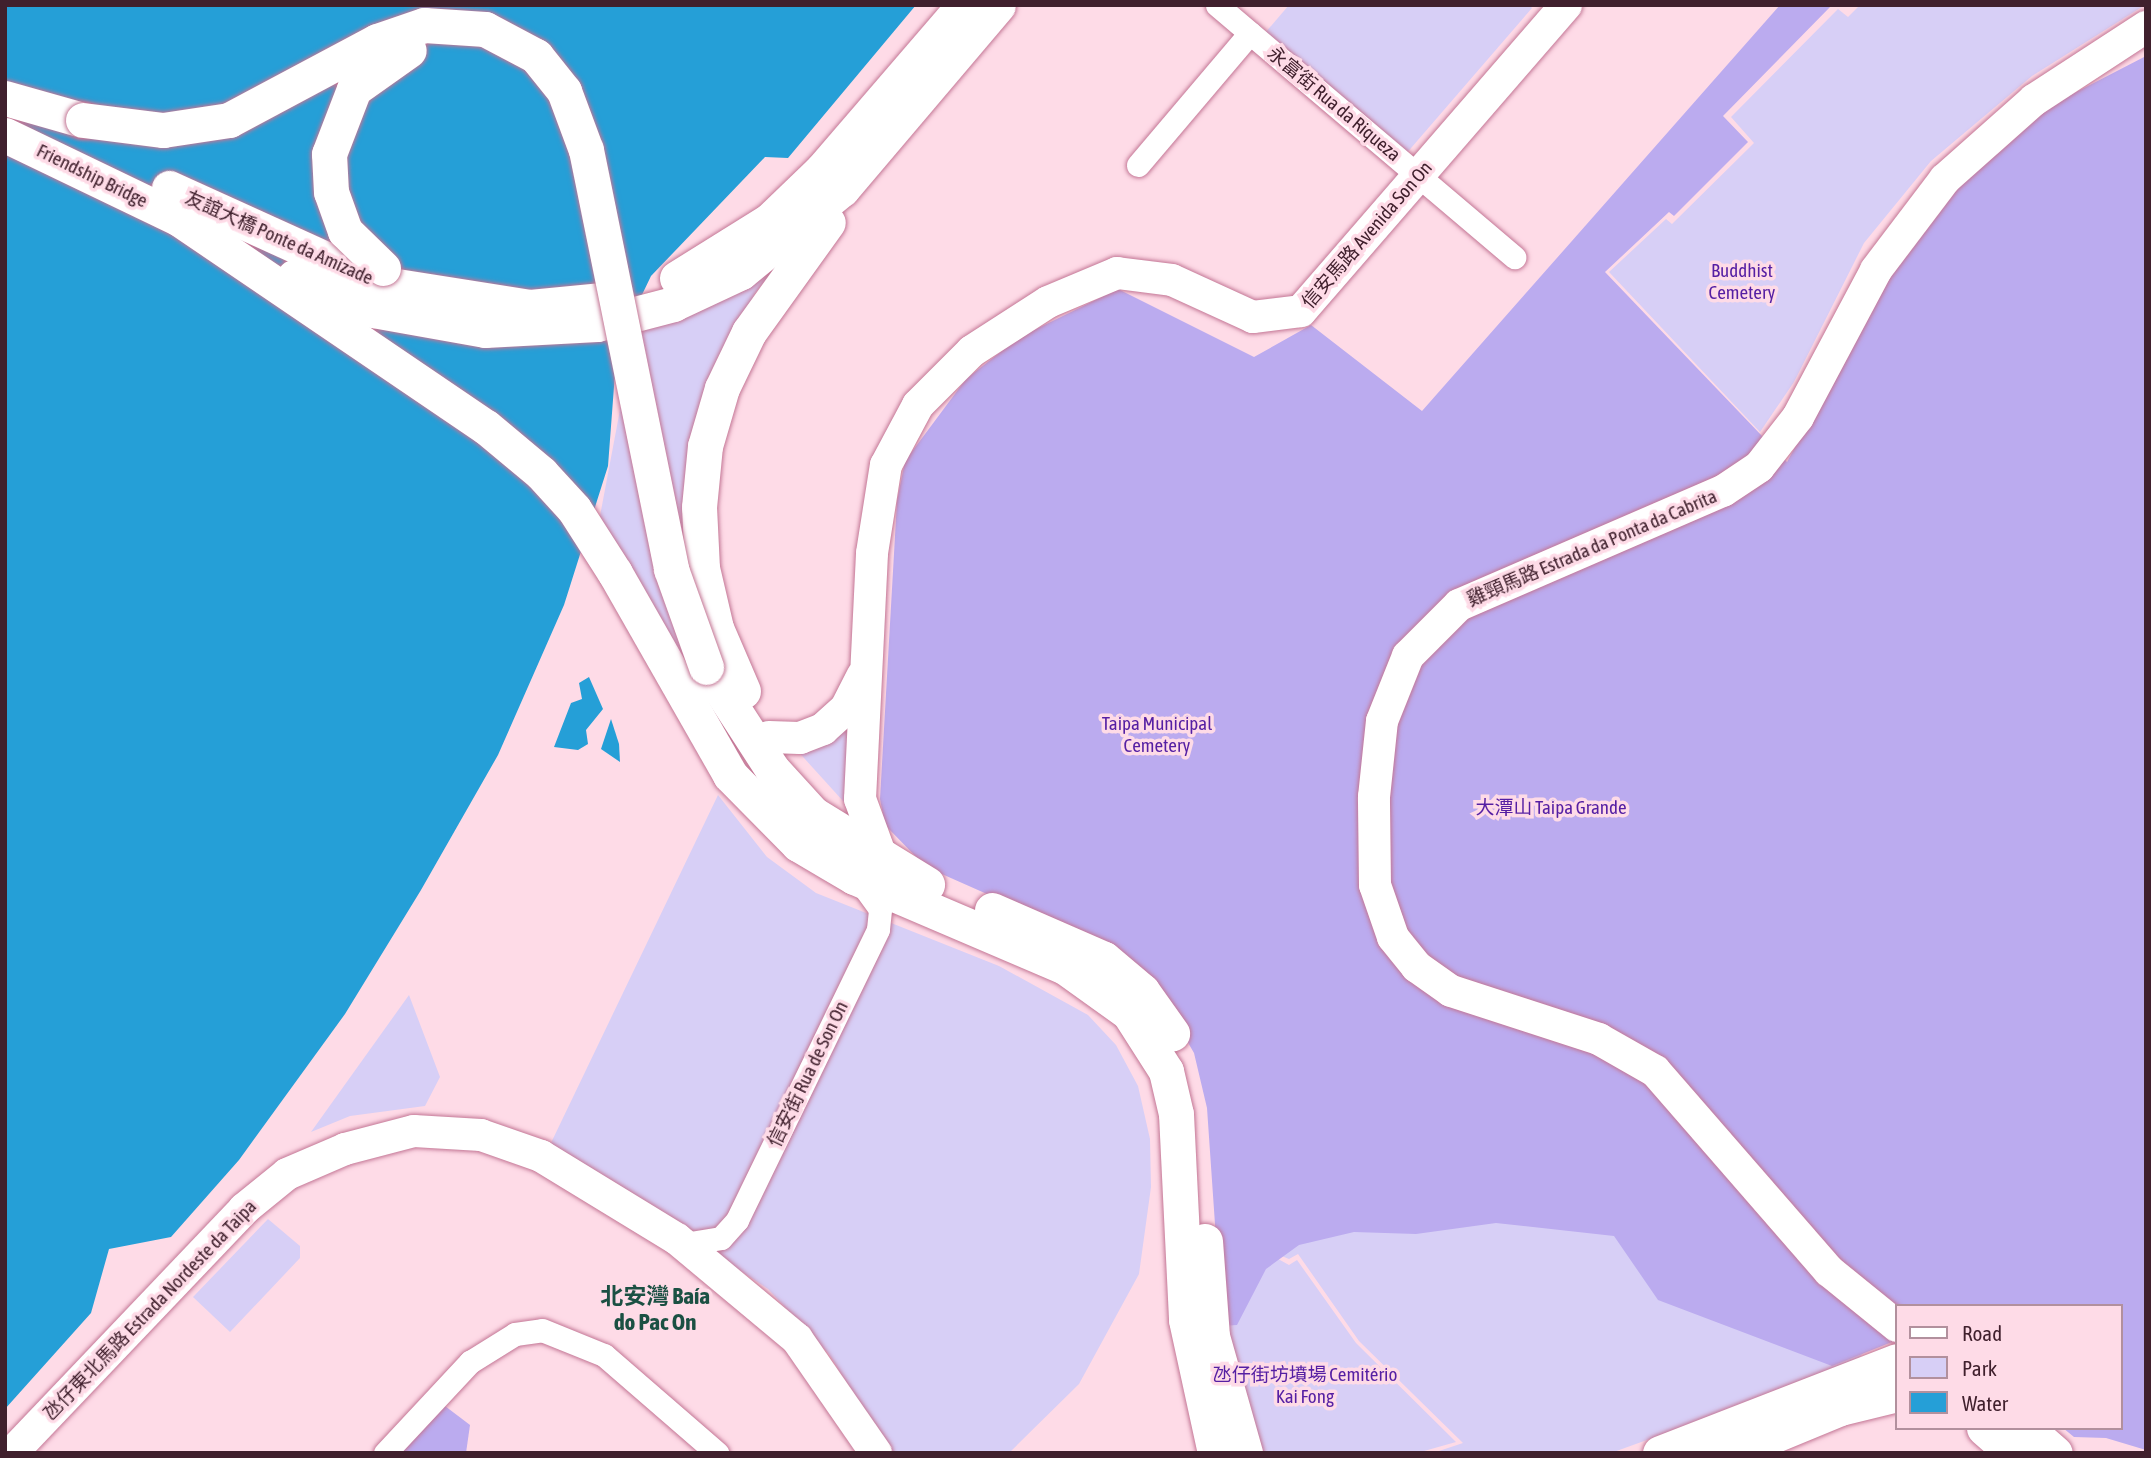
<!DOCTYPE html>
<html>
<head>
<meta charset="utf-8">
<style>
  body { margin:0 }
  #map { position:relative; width:2151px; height:1458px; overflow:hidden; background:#fedbe7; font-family:"Asap Condensed","Noto Sans SC",sans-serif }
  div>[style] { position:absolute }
  .green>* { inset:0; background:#d7cff6 }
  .forest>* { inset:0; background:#bbabef }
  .water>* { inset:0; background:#259fd7 }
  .roads { filter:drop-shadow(0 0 2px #c37695) drop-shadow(0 0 2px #c37695) }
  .street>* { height:23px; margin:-11.5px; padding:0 11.5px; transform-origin:11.5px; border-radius:11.5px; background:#fff }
  .secondary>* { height:32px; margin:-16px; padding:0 16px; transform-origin:16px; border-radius:16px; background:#fff }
  .primary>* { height:35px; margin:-17.5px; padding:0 17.5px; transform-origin:17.5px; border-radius:17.5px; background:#fff }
  .bridges { filter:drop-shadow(0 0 2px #c37695) drop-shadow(0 0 2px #c37695) }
  .primary-bridge>* { height:35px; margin:-17.5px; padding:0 17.5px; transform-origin:17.5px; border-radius:17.5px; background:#fff }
  span { translate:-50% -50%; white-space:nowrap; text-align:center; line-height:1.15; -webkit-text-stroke:7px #fedbe7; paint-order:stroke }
  .street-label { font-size:19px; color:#40202d }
  .park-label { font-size:19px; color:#551fa3 }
  .quarter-label { font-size:23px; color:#1b5043; font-weight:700 }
  .frame { position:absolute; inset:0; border:7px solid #40202d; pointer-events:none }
  .legend { position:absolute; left:1895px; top:1304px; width:228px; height:126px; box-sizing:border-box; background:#fedbe7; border:2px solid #b2909d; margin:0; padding:9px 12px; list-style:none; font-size:21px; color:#40202d }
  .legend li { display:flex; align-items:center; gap:14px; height:35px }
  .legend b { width:35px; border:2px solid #b2909d }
</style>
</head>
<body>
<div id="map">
  <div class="green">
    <div style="clip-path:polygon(1289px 5px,1529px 5px,1532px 8px,1405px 155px,1265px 33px)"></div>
    <div style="clip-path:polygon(1860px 5px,2145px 5px,2032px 76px,1931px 161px,1864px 243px,1794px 382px,1760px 432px,1609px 272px,1666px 219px,1672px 224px,1754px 143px,1731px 117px,1838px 9px,1848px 17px)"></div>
    <div style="clip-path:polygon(805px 232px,755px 293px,708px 394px,717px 657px,678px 678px,600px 516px,636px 325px)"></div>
    <div style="clip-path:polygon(850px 721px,853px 812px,794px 747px)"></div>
    <div style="clip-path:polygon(718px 795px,767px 857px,816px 893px,999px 966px,1088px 1015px,1116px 1045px,1138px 1086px,1150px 1139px,1151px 1187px,1139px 1274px,1079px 1384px,1009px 1453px,890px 1453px,829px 1354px,768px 1289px,550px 1145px)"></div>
    <div style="clip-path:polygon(409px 995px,440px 1077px,425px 1106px,350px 1116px,311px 1132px)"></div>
    <div style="clip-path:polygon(1188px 1019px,1869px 1345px,1854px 1365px,1611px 1453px,1433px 1453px,1463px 1443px,1359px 1341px,1298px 1254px,1289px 1259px,1267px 1250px)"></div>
    <div style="clip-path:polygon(268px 1219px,300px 1246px,300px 1258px,230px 1332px,193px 1297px)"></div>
    <div style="clip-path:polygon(1269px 1254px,1289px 1265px,1297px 1260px,1356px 1343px,1456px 1442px,1417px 1453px,1262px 1453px,1225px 1320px)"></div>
  </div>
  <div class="forest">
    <div style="clip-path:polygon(1780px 5px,1832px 5px,1723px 116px,1748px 142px,1674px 216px,1669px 212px,1605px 272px,1787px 462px,1882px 288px,1957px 186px,2055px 103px,2146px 56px,2146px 1450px,2106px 1438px,2074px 1437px,2063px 1428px,2121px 1428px,2121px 1306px,1897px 1306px,1897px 1340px,1832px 1366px,1658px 1300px,1614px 1236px,1496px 1223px,1416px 1234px,1354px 1232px,1299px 1245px,1266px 1269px,1237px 1325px,1222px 1326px,1207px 1108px,1194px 1053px,1152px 980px,1104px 946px,926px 867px,885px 825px,880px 799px,897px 501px,905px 461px,966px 379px,1020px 337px,1118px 289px,1254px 357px,1311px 325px,1422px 411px)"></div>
    <div style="clip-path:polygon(445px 1406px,470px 1425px,466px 1453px,393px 1453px,420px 1421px)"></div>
  </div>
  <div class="water">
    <div style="clip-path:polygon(5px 5px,916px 5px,788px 158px,765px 157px,651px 276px,617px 347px,608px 466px,564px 605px,498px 755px,421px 890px,345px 1014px,239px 1160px,171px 1237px,109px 1249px,91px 1313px,5px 1409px)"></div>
    <div style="clip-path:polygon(589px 677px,603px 709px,586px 730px,588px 744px,578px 750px,554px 747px,571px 703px,582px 699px,579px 683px)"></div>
    <div style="clip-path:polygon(611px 719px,619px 744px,620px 762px,601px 749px)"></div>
  </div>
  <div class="roads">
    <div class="street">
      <div style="left:1217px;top:5px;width:390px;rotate:40.3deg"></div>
      <div style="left:1138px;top:165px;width:173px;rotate:-49.7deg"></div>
      <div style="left:684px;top:1244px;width:37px;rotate:-9deg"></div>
      <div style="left:721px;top:1238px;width:24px;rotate:-48deg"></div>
      <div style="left:737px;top:1220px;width:323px;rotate:-64.1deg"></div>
      <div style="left:878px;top:929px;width:20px;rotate:-84deg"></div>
      <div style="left:880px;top:909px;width:31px;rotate:-126deg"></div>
      <div style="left:385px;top:1453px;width:125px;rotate:-47deg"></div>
      <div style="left:470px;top:1362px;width:53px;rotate:-31.9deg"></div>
      <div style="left:515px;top:1334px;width:27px;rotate:-8deg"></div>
      <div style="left:542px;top:1330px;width:67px;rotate:22deg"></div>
      <div style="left:604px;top:1355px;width:150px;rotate:40.9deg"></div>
    </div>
    <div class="secondary">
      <div style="left:769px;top:737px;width:31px;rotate:2deg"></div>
      <div style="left:800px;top:738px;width:25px;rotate:-21deg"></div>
      <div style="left:823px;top:729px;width:31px;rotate:-42deg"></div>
      <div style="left:846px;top:708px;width:36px;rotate:-63deg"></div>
      <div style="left:882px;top:859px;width:64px;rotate:-110.1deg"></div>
      <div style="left:860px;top:799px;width:246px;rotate:-87.2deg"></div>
      <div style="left:872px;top:553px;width:89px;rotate:-81deg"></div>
      <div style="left:886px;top:465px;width:68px;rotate:-61.9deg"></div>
      <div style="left:918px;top:405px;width:76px;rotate:-45deg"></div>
      <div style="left:972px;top:351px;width:90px;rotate:-32.8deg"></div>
      <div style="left:1048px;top:302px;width:75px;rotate:-22.8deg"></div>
      <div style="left:1117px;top:273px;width:55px;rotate:7.3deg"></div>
      <div style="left:1172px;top:280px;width:89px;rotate:24.6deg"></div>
      <div style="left:1253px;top:317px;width:48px;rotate:-7.1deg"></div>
      <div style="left:1301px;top:311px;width:405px;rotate:-49.1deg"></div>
      <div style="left:1897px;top:1326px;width:87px;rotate:-141deg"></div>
      <div style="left:1829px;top:1271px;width:265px;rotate:-131deg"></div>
      <div style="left:1655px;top:1071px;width:64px;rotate:-150.3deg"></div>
      <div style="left:1599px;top:1039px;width:156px;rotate:-162deg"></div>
      <div style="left:1451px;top:991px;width:42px;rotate:-144.8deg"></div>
      <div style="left:1417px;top:967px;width:38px;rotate:-129deg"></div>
      <div style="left:1393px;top:937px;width:55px;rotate:-109.1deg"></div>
      <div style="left:1375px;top:885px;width:88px;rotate:-90.7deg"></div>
      <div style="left:1374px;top:797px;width:76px;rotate:-84deg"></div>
      <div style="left:1382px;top:721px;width:70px;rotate:-68.2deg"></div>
      <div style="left:1408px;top:656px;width:72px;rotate:-45deg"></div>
      <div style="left:1459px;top:605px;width:288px;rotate:-23.4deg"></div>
      <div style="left:1723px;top:491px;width:43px;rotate:-33.7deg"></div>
      <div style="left:1759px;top:467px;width:63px;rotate:-52deg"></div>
      <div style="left:1798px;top:417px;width:166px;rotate:-62deg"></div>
      <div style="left:1876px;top:270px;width:114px;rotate:-52.8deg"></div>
      <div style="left:1945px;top:179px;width:119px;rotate:-41.6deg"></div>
      <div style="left:2034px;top:100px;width:134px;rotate:-33.1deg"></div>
      <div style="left:12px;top:1453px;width:337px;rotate:-46.4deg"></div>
      <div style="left:244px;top:1209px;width:55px;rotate:-39.1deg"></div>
      <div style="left:287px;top:1174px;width:63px;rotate:-23.3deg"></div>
      <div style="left:345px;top:1149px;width:71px;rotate:-14.6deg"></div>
      <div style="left:414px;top:1131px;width:67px;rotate:3.4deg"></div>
      <div style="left:481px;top:1135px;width:64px;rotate:19.3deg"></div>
      <div style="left:541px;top:1156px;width:159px;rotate:31.4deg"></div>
      <div style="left:677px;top:1239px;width:156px;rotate:39.8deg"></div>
      <div style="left:797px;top:1339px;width:139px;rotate:55.3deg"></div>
    </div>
    <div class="primary">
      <div style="left:5px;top:98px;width:81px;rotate:15.8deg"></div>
      <div style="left:5px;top:135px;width:214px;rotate:25.7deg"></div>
      <div style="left:169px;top:188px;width:230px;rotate:24.4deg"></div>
      <div style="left:378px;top:283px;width:154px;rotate:9deg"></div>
      <div style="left:530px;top:307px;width:70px;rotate:-5.7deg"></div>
      <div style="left:178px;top:218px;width:372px;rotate:34.2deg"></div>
      <div style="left:486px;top:427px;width:72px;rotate:39.9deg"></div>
      <div style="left:541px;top:473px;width:49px;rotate:47.5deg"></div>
      <div style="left:574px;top:509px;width:76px;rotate:57.4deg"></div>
      <div style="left:615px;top:573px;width:232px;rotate:60.3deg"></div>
      <div style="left:730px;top:775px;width:97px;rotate:45.4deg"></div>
      <div style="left:798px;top:844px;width:65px;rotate:30.5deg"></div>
      <div style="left:854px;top:877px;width:229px;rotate:23.1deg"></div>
      <div style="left:1065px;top:967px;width:79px;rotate:35.7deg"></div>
      <div style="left:1129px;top:1013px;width:69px;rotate:57.5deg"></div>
      <div style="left:1166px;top:1071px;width:44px;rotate:76.9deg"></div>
      <div style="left:1176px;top:1114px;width:206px;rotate:87.2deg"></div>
      <div style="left:1186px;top:1320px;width:136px;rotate:77.7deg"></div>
      <div style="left:294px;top:277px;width:86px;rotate:22.7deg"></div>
      <div style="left:373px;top:310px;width:114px;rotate:10.1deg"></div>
      <div style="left:485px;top:330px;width:112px;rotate:-3.1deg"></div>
      <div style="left:597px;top:324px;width:79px;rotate:-14.7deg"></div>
      <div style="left:673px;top:304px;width:75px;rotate:-25.2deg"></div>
      <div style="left:741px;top:272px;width:131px;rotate:-39.4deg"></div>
      <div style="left:842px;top:189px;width:241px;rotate:-49.7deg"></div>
      <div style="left:677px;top:278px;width:110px;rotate:-31.9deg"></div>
      <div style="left:770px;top:220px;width:72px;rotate:-43.9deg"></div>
      <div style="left:822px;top:170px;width:218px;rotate:-49.3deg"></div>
      <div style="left:706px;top:667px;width:121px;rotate:57.1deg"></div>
      <div style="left:772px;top:769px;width:61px;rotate:47.7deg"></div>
      <div style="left:813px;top:814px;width:134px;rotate:31.6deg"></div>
      <div style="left:743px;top:691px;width:69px;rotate:-113.2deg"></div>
      <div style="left:716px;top:628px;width:62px;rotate:-103.1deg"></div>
      <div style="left:702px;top:568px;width:61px;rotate:-92.8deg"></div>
      <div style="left:699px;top:507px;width:61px;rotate:-84.4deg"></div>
      <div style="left:705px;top:446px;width:60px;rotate:-73.7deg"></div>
      <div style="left:722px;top:388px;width:62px;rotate:-64.3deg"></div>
      <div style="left:749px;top:332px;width:135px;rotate:-54.3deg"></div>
      <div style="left:992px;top:910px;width:122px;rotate:23.6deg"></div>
      <div style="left:1104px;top:959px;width:50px;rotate:40.1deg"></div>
      <div style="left:1142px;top:991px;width:52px;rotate:54.5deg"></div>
      <div style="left:1205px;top:1241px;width:95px;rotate:85.8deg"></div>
      <div style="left:1212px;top:1336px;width:122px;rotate:74.2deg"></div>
      <div style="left:1984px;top:1428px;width:38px;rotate:41deg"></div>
      <div style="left:2026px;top:1428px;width:38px;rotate:41deg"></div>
      <div style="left:1660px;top:1453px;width:254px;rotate:-21.2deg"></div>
      <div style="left:1731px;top:1453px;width:118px;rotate:-22.4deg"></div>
      <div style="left:1840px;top:1408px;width:59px;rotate:-13.8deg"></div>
    </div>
  </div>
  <div class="bridges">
    <div class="primary-bridge">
      <div style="left:83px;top:120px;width:81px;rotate:7.1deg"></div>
      <div style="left:163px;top:130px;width:67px;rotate:-8.6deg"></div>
      <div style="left:229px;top:120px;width:168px;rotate:-28.1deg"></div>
      <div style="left:377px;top:41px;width:50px;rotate:-18.8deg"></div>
      <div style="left:424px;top:25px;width:61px;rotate:3.8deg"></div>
      <div style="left:485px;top:29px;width:58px;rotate:27.9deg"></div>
      <div style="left:536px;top:56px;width:45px;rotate:51.3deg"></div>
      <div style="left:564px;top:91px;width:63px;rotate:69.6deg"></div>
      <div style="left:586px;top:150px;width:428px;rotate:78.5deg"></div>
      <div style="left:671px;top:569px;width:104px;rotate:70.3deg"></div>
      <div style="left:383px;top:268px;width:53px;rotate:-135.8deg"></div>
      <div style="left:345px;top:231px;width:41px;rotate:-109.7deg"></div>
      <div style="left:331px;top:192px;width:38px;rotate:-93deg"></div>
      <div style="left:329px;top:154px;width:70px;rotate:-69deg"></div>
      <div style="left:354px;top:89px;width:67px;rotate:-35.3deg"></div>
    </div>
  </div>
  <div class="street-label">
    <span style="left:1334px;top:104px;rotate:40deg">永富街 Rua da Riqueza</span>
    <span style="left:92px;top:176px;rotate:26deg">Friendship Bridge</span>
    <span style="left:1367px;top:235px;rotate:-49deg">信安馬路 Avenida Son On</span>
    <span style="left:279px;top:238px;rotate:24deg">友誼大橋 Ponte da Amizade</span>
    <span style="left:1592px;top:548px;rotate:-23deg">雞頸馬路 Estrada da Ponta da Cabrita</span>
    <span style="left:808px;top:1074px;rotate:-64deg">信安街 Rua de Son On</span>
    <span style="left:150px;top:1310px;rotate:-46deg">氹仔東北馬路 Estrada Nordeste da Taipa</span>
  </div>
  <div class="park-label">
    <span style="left:1742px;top:282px">Buddhist<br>Cemetery</span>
    <span style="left:1157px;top:735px">Taipa Municipal<br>Cemetery</span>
    <span style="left:1551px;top:808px">大潭山 Taipa Grande</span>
    <span style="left:1305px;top:1386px">氹仔街坊墳場 Cemitério<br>Kai Fong</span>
  </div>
  <div class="quarter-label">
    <span style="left:655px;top:1309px">北安灣 Baía<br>do Pac On</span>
  </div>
  <div class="frame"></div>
  <ul class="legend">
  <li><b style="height:9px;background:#fff"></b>Road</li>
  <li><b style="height:19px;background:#d7cff6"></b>Park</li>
  <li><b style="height:19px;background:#259fd7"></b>Water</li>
  </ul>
</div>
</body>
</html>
